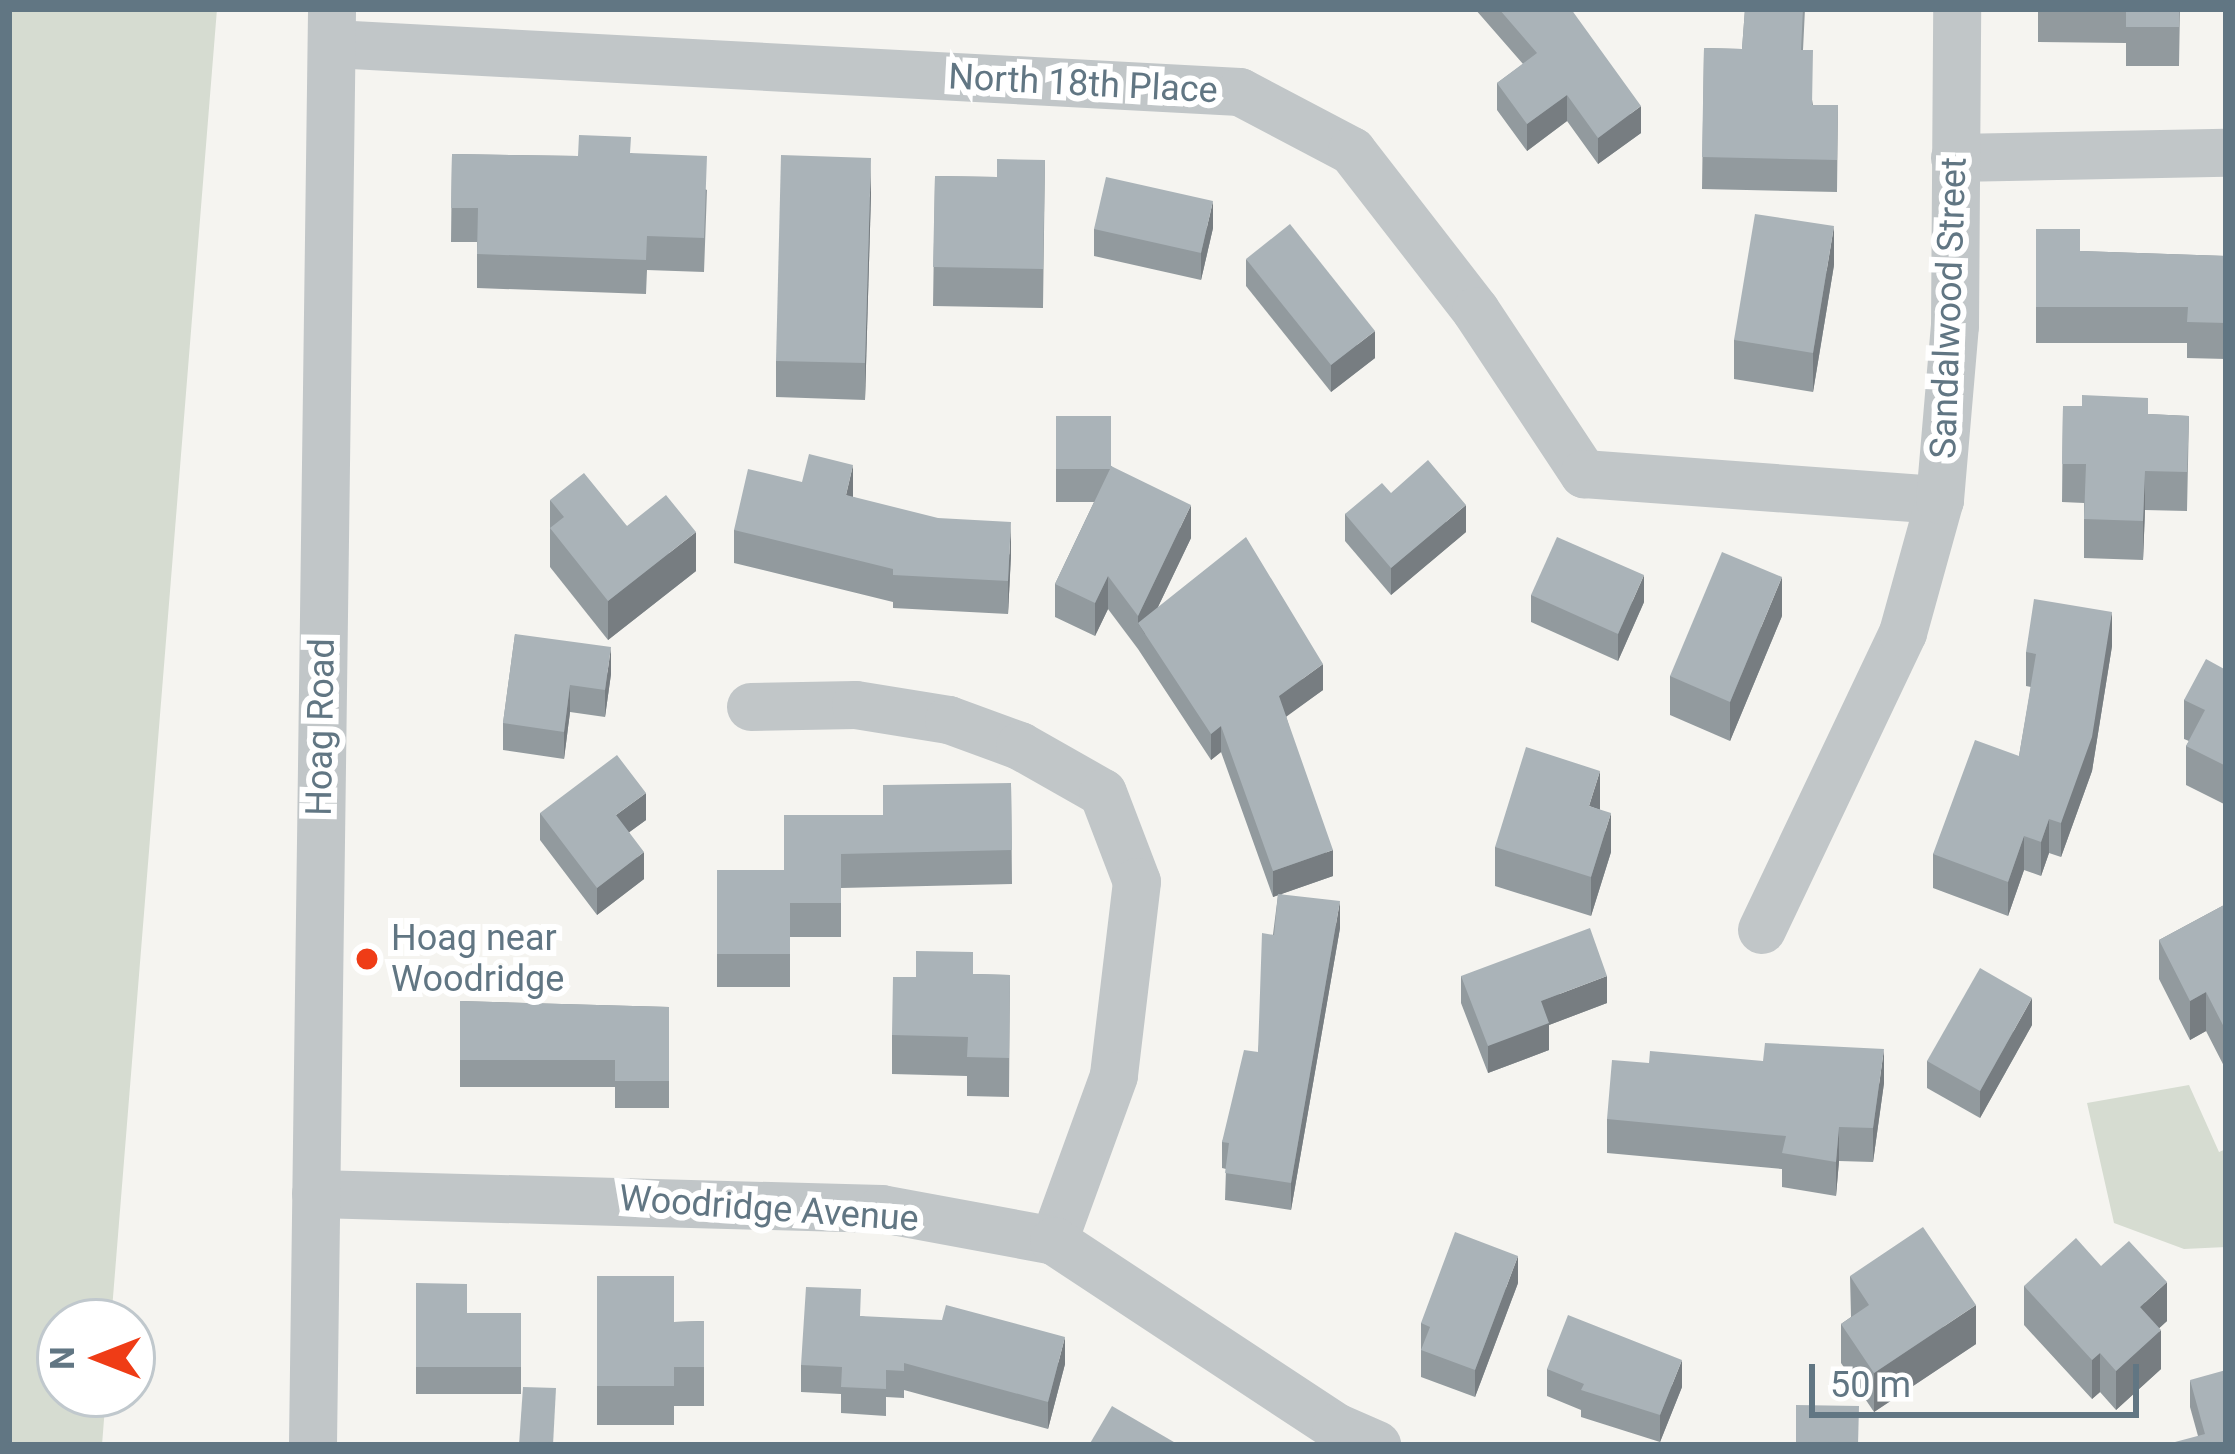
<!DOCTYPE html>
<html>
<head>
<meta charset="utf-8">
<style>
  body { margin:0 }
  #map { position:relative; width:2235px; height:1454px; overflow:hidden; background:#f5f4f0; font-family:Roboto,sans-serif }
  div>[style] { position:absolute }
  .green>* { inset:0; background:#d6dcd1 }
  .minor>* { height:48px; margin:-24px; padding:0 24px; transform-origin:24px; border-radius:24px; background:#c1c6c8 }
  .wall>* { inset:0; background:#929a9e }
  .shaded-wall>* { inset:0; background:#777d81 }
  .building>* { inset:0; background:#aab3b8 }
  .dots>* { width:33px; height:33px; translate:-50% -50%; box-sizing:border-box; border:6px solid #fff; border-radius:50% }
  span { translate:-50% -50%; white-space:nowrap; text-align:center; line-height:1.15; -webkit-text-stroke:12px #fff; paint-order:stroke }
  .street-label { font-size:36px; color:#617683 }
  .poi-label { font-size:36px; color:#617683 }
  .left { translate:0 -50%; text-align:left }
  .frame { position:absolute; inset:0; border:12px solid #617683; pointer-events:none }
  .north { position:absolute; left:36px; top:1298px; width:120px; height:120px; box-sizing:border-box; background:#fff; border:3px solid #c0c8cd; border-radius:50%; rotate:270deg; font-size:33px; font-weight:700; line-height:48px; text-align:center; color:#617683 }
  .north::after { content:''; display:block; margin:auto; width:42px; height:54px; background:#ef3c16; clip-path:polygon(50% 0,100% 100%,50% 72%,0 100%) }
  .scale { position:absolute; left:1809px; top:1364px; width:330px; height:54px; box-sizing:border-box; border:6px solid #617683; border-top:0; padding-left:15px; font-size:36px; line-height:42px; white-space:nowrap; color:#617683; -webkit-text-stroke:9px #fff; paint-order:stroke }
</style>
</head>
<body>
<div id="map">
  <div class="green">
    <div style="clip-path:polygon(9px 9px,217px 9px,111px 1322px,60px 1322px,60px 1394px,106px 1394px,102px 1445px,9px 1445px)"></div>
    <div style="clip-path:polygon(2189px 1085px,2219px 1152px,2226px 1149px,2226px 1247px,2184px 1249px,2114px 1223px,2087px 1103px)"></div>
  </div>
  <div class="minor">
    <div style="left:333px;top:44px;width:908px;rotate:3.03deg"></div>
    <div style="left:1240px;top:92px;width:127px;rotate:27.8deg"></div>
    <div style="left:1352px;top:151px;width:202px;rotate:52.2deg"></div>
    <div style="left:1476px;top:311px;width:196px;rotate:56.5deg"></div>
    <div style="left:1584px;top:474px;width:357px;rotate:4.2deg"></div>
    <div style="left:1955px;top:158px;width:271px;rotate:-1.1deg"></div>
    <div style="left:751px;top:707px;width:105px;rotate:-1.1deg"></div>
    <div style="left:856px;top:705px;width:94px;rotate:9.2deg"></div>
    <div style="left:949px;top:720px;width:76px;rotate:20.1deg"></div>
    <div style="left:1020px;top:746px;width:95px;rotate:29.5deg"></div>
    <div style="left:1103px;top:793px;width:95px;rotate:69.1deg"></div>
    <div style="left:1137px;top:882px;width:195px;rotate:96.8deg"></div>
    <div style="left:1114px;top:1076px;width:176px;rotate:110deg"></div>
    <div style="left:1762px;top:930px;width:329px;rotate:-64.6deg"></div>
    <div style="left:1903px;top:633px;width:138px;rotate:-74.5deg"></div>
    <div style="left:1940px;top:500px;width:175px;rotate:-85.1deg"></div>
    <div style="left:1955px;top:326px;width:317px;rotate:-89.6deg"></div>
    <div style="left:316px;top:1194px;width:566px;rotate:1.52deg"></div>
    <div style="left:882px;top:1209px;width:175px;rotate:10.5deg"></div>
    <div style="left:1054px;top:1241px;width:338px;rotate:33.4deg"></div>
    <div style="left:1336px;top:1427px;width:45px;rotate:23.7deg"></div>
    <div style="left:313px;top:1445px;width:1436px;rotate:-89.24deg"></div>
  </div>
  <div class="wall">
    <div style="clip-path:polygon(1475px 9px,1571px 9px,1641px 133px,1598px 164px,1567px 121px,1527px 151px,1497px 110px,1497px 83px,1523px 64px)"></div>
    <div style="clip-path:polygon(1745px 9px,1805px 9px,1803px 50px,1813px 105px,1838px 105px,1837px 192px,1702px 189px,1704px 48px,1742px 49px)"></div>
    <div style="clip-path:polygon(2038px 9px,2180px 9px,2179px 66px,2126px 66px,2126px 43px,2038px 42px)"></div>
    <div style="clip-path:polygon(631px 153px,707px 190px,704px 272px,647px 270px,646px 294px,477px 288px,477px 242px,451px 242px,452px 154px,578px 156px)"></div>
    <div style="clip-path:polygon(1045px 160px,1043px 308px,933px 306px,935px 176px,997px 177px)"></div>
    <div style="clip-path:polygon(871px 194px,865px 400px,776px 397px,776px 361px)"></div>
    <div style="clip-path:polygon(1213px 228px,1201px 280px,1094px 256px,1094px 229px)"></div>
    <div style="clip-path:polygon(2036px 229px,2080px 251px,2226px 256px,2226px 359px,2187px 358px,2187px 343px,2036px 343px)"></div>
    <div style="clip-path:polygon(1246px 259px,1375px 358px,1331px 392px,1246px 286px)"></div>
    <div style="clip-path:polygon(1834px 265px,1813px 392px,1734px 379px,1734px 340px)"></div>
    <div style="clip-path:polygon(2063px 406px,2148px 414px,2189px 416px,2187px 511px,2145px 510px,2143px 560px,2084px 558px,2084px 503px,2062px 502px)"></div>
    <div style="clip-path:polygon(1056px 416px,1191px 538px,1158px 607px,1323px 690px,1286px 716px,1333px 876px,1281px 894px,1340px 928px,1291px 1210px,1225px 1200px,1226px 1169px,1222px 1168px,1222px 1142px,1258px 1052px,1278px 895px,1273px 897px,1221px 752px,1211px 760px,1138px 649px,1108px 609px,1095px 636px,1055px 617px,1055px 584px,1094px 502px,1056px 502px)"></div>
    <div style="clip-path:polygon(1391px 493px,1466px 532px,1391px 595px,1345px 541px,1345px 514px)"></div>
    <div style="clip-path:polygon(853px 497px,1011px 555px,1008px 614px,893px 608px,893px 602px,734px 563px,734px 530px)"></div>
    <div style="clip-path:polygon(550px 500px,627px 526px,696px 571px,608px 640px,550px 567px)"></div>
    <div style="clip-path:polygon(1531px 595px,1644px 602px,1618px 661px,1531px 622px)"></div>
    <div style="clip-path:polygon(1782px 616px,1730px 741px,1670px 715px,1670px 676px)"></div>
    <div style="clip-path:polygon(515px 634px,611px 674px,605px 717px,570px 712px,564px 759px,503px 750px,503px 723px)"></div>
    <div style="clip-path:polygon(2112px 646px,2092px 771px,2061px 857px,2049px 853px,2041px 876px,2024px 870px,2008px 916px,1933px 888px,1933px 854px,2019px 756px,2031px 687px,2026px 686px,2026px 652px)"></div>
    <div style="clip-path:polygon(2226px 670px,2226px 805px,2186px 785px,2186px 746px,2189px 741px,2184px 739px,2184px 700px)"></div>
    <div style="clip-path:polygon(1011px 783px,1012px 884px,841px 888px,841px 937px,790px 937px,790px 987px,717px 987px,717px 870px,784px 870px,883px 815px)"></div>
    <div style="clip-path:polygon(1600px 810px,1611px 852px,1591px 916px,1495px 886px,1495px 847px)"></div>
    <div style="clip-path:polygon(540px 813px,646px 820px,629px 832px,644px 879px,597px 915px,540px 840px)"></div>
    <div style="clip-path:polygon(2226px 904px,2226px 1070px,2206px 1031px,2190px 1040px,2159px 979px,2159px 940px)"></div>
    <div style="clip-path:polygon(973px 974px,1010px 975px,1009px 1097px,967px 1096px,967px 1076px,892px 1074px,892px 1035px,916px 977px)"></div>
    <div style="clip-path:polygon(1461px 976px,1607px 1003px,1549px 1025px,1549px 1050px,1488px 1073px,1461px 1003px)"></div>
    <div style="clip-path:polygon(460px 1001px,669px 1007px,669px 1108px,615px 1108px,615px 1087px,460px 1087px)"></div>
    <div style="clip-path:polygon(2032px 1025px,1980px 1118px,1927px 1088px,1927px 1061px)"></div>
    <div style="clip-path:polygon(1884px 1083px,1873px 1162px,1839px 1161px,1836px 1196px,1782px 1187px,1782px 1169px,1607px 1153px,1607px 1119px)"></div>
    <div style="clip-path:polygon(2101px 1266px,2167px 1321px,2159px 1328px,2161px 1369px,2116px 1410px,2100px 1392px,2092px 1399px,2024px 1325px,2024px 1286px)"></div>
    <div style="clip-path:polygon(597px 1276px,674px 1322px,704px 1321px,704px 1406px,674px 1406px,674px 1425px,597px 1425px)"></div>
    <div style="clip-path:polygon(1850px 1276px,1976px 1344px,1874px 1412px,1841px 1363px,1841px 1324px,1851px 1317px)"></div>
    <div style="clip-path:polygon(416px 1283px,467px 1313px,521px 1313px,521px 1394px,416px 1394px)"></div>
    <div style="clip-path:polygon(1518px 1283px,1475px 1397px,1421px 1377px,1421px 1323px)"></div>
    <div style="clip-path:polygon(861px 1316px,1065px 1364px,1048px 1429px,904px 1390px,904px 1398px,886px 1397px,886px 1416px,841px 1413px,841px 1394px,801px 1392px,801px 1365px)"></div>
    <div style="clip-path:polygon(1547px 1369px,1682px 1387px,1660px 1442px,1581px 1417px,1581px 1410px,1547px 1396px)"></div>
    <div style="clip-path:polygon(2190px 1380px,2226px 1445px,2198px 1436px,2190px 1407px)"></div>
  </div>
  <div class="shaded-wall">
    <div style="clip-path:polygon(1567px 95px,1567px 121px,1527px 151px,1527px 124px)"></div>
    <div style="clip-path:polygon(1641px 106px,1641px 133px,1598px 164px,1598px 138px)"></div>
    <div style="clip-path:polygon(871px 158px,871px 194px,865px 400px,865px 363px)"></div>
    <div style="clip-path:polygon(1213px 201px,1213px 228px,1201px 280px,1201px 253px)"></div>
    <div style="clip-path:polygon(1834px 226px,1834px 265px,1813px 392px,1813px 353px)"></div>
    <div style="clip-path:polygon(1375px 331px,1375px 358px,1331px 392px,1331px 365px)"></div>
    <div style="clip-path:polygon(853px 465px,853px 499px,846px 495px)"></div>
    <div style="clip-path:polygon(2145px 471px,2145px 510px,2143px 560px,2143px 521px)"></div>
    <div style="clip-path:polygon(1191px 505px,1191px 538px,1145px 634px,1138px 623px,1138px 616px)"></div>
    <div style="clip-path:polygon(1466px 505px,1466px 532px,1391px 595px,1391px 568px)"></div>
    <div style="clip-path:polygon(1011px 522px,1011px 555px,1008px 614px,1008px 581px)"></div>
    <div style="clip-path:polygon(696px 532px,696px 571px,608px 640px,608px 601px)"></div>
    <div style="clip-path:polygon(1644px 575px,1644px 602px,1618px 661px,1618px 634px)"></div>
    <div style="clip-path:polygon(1108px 576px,1108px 609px,1095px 636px,1095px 603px)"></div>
    <div style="clip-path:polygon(1782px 577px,1782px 616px,1730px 741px,1730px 702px)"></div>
    <div style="clip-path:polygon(2112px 612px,2112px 646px,2092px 771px,2061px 857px,2061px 823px)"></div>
    <div style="clip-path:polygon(611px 647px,611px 674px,605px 717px,605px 690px)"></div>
    <div style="clip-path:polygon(1323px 664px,1323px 690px,1279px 722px,1279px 696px)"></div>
    <div style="clip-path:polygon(570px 685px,570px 712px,564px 759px,564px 732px)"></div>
    <div style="clip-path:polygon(1221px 726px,1221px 752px,1211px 760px,1211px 734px)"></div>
    <div style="clip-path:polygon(1600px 771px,1600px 810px,1589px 806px)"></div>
    <div style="clip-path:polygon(646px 793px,646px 820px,616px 842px,616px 815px)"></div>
    <div style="clip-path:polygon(1611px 813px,1611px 852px,1591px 916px,1591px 877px)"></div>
    <div style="clip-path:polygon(2049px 819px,2049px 853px,2041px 876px,2041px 842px)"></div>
    <div style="clip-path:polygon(2024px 836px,2024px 870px,2008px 916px,2008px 882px)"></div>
    <div style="clip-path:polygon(1333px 850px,1333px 876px,1273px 897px,1273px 871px)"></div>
    <div style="clip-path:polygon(644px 852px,644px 879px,597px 915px,597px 888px)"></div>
    <div style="clip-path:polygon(1340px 901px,1340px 928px,1291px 1210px,1291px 1183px)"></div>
    <div style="clip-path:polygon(1607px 976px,1607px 1003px,1549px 1025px,1549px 1050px,1488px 1073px,1488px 1046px,1541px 1001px)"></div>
    <div style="clip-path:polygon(2206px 992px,2206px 1031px,2190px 1040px,2190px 1001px)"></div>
    <div style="clip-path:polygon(2032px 998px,2032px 1025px,1980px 1118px,1980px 1091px)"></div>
    <div style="clip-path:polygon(1884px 1049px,1884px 1083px,1873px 1162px,1873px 1128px)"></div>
    <div style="clip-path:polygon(1839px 1127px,1839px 1161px,1836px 1196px,1836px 1162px)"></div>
    <div style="clip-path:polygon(1518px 1256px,1518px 1283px,1475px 1397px,1475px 1370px)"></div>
    <div style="clip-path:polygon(2167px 1282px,2167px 1321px,2140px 1346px,2140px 1307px)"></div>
    <div style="clip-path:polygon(1976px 1305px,1976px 1344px,1874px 1412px,1874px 1373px)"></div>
    <div style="clip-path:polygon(2161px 1330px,2161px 1369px,2116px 1410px,2116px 1371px)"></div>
    <div style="clip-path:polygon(1065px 1337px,1065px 1364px,1048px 1429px,1048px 1402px)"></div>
    <div style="clip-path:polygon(2100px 1353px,2100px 1392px,2092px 1399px,2092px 1360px)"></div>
    <div style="clip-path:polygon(1682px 1360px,1682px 1387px,1660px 1442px,1660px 1415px)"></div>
  </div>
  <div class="building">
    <div style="clip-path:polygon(1499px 9px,1571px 9px,1641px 106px,1598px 138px,1567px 95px,1527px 124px,1497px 83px,1537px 53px)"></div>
    <div style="clip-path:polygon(1745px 9px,1803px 9px,1801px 50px,1813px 50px,1812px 105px,1838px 105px,1837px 160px,1702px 157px,1704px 48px,1742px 49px)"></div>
    <div style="clip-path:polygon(2126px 9px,2179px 9px,2179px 27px,2126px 27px)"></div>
    <div style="clip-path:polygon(579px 135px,631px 137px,630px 153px,707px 156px,704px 238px,647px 236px,646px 260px,477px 254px,478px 208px,451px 208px,452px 154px,578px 156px)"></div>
    <div style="clip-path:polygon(781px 155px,871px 158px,865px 363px,776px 361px)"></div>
    <div style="clip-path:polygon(997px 159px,1045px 160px,1043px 269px,933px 267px,935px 176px,997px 177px)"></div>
    <div style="clip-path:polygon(1106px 177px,1213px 201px,1201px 253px,1094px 229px)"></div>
    <div style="clip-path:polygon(1755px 214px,1834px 226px,1813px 353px,1734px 340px)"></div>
    <div style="clip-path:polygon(1290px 224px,1375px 331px,1331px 365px,1246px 259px)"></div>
    <div style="clip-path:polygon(2036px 229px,2080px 229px,2080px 251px,2226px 256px,2226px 323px,2187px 322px,2188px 307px,2036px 307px)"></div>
    <div style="clip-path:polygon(2082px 395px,2148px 398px,2148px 414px,2189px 416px,2187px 472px,2145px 471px,2143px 521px,2084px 519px,2086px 464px,2062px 464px,2063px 406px,2082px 406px)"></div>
    <div style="clip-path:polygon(1056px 416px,1111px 416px,1111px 466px,1191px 505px,1138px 616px,1108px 576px,1095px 603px,1055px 584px,1110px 469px,1056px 469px)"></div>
    <div style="clip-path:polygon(809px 454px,853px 465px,846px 495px,938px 518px,1011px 522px,1008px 581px,893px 575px,893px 569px,734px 530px,748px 469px,802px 482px)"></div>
    <div style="clip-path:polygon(1428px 460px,1466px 505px,1391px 568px,1345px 514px,1382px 483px,1391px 493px)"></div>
    <div style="clip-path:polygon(584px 473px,627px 526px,666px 495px,696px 532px,608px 601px,550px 528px,564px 517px,550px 500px)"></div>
    <div style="clip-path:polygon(1246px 537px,1323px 664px,1279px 696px,1333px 850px,1273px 871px,1221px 726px,1211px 734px,1138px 623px)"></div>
    <div style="clip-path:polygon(1557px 537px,1644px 575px,1618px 634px,1531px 595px)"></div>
    <div style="clip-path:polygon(1722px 552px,1782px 577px,1730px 702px,1670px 676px)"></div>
    <div style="clip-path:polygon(2034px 599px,2112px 612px,2092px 737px,2061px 823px,2049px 819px,2041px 842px,2024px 836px,2008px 882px,1933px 854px,1975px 740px,2019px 756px,2036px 654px,2026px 652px)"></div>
    <div style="clip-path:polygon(515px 634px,611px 647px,605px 690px,570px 685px,564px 732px,503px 723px)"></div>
    <div style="clip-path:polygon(2206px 659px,2226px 670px,2226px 766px,2186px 746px,2205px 710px,2184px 700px)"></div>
    <div style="clip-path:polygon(1526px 747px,1600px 771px,1589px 806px,1611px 813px,1591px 877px,1495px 847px)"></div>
    <div style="clip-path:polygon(617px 755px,646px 793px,616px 815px,644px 852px,597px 888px,540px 813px)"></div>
    <div style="clip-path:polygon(1011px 783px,1012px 850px,841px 854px,841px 903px,790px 903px,790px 954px,717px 954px,717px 870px,784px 870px,784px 815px,883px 815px,883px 785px)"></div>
    <div style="clip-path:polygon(1278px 894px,1340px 901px,1291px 1183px,1225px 1173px,1229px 1143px,1222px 1142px,1244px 1050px,1258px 1052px,1262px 933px,1274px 935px)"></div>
    <div style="clip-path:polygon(2226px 904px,2226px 1031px,2206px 992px,2190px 1001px,2159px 940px)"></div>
    <div style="clip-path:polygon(1590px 928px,1607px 976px,1541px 1001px,1549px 1023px,1488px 1046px,1461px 976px)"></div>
    <div style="clip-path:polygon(916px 951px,973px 952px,973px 974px,1010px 975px,1009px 1058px,967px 1057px,968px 1037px,892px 1035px,893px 977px,916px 977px)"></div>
    <div style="clip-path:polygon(1980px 968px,2032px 998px,1980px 1091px,1927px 1061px)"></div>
    <div style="clip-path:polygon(460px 1001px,669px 1007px,669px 1081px,615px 1081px,615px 1060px,460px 1060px)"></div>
    <div style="clip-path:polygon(1765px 1043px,1884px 1049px,1873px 1128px,1839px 1127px,1836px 1162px,1782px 1153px,1786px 1136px,1607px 1119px,1612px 1060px,1649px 1063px,1650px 1051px,1763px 1061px)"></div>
    <div style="clip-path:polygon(1923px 1227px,1976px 1305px,1874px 1373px,1841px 1324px,1869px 1305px,1850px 1276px)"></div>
    <div style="clip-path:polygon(1455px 1232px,1518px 1256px,1475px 1370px,1421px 1350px,1430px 1327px,1421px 1323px)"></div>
    <div style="clip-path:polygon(2076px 1238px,2101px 1266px,2129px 1241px,2167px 1282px,2140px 1307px,2161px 1330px,2116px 1371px,2100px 1353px,2092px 1360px,2024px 1286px)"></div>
    <div style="clip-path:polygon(597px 1276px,674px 1276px,674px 1322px,704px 1321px,704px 1367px,674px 1367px,674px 1386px,597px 1386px)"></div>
    <div style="clip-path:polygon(416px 1283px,467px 1284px,467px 1313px,521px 1313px,521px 1367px,416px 1367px)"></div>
    <div style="clip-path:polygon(806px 1287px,861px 1289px,860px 1316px,942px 1320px,946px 1305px,1065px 1337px,1048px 1402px,904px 1363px,904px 1371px,886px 1370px,886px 1389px,841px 1387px,842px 1367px,801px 1365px)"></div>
    <div style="clip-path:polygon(1568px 1315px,1682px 1360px,1660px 1415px,1581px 1390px,1584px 1384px,1547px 1369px)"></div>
    <div style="clip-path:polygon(2226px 1370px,2226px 1445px,2176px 1445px,2175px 1442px,2205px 1434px,2190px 1380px)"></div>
    <div style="clip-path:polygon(523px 1387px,556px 1388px,553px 1445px,519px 1445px)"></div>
    <div style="clip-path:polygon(1796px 1405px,1859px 1406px,1858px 1445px,1796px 1445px)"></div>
    <div style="clip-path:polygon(1112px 1406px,1179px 1445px,1089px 1445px)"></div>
  </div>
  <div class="dots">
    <div style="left:367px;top:959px;background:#ef3c16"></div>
  </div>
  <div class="street-label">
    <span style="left:1083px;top:84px;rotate:3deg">North 18th Place</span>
    <span style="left:1949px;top:308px;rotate:-88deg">Sandalwood Street</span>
    <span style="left:321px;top:727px;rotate:-89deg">Hoag Road</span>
    <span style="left:769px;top:1209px;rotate:4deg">Woodridge Avenue</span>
  </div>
  <div class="poi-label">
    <span class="left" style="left:391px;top:959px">Hoag near<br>Woodridge</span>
  </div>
  <div class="frame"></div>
  <div class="north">N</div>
  <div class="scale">50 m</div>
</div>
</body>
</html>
